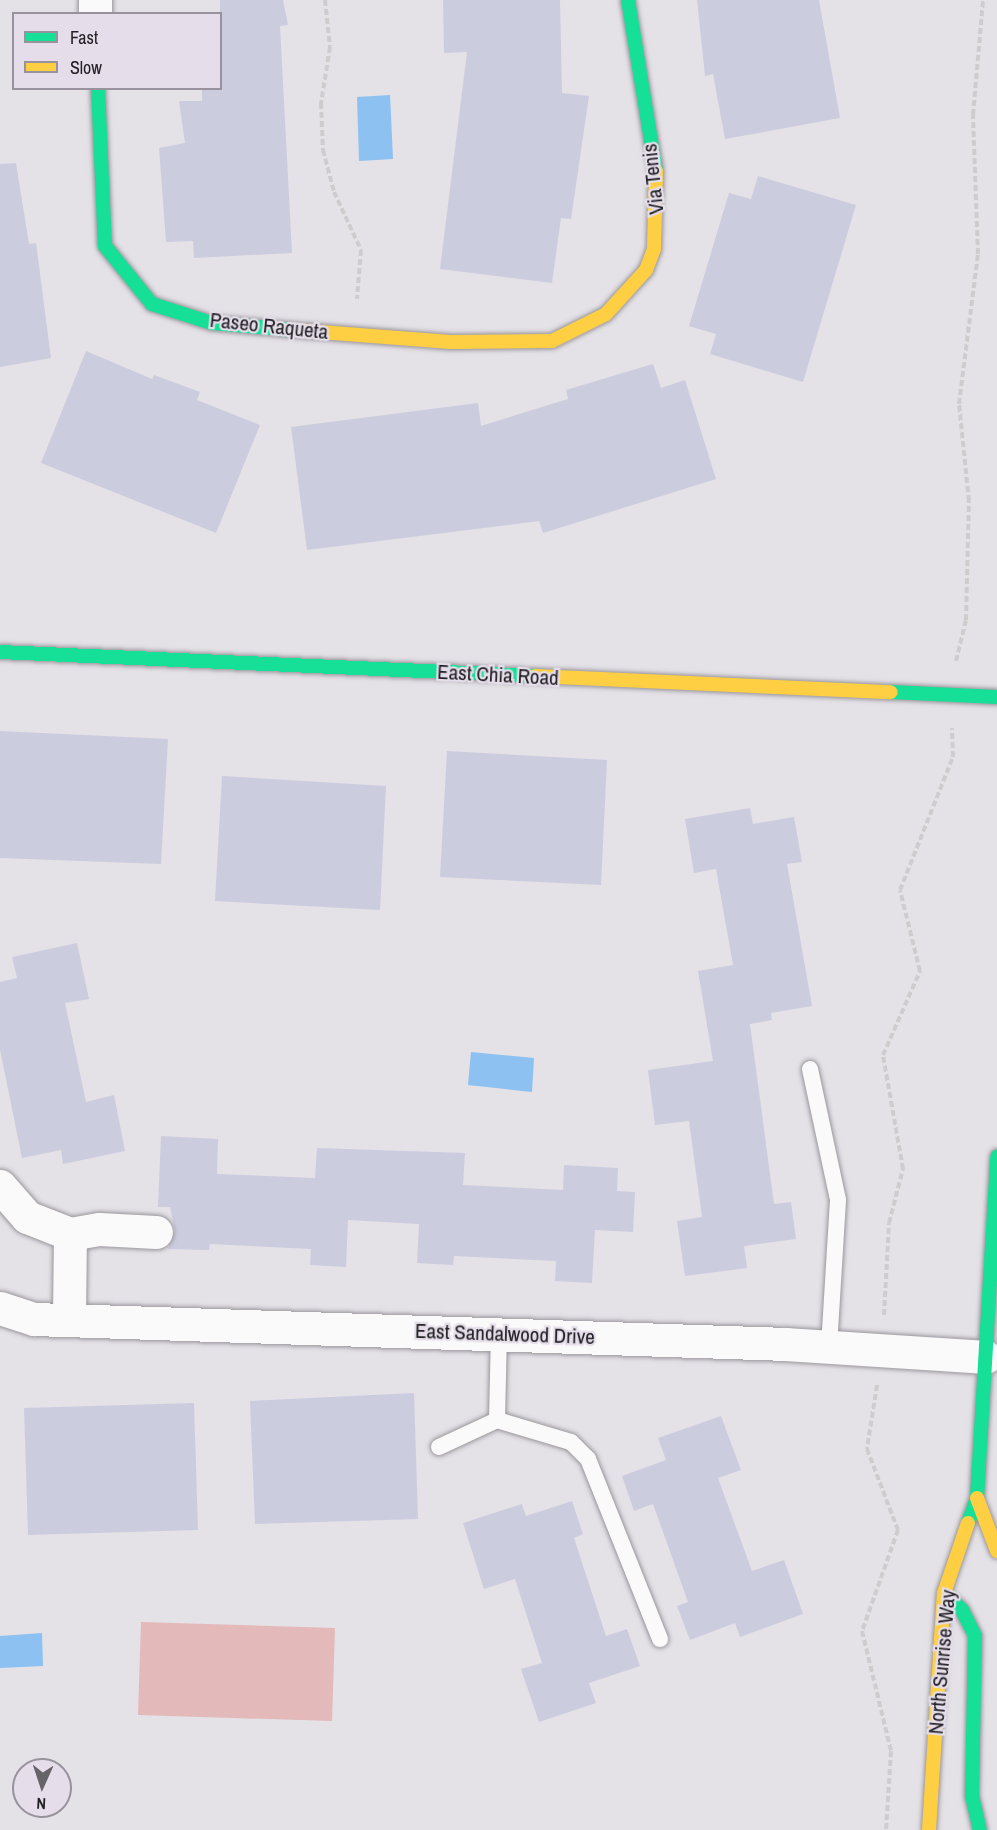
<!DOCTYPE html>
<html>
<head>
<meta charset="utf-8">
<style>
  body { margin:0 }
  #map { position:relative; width:997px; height:1830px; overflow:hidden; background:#e4e1e7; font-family:"Archivo Narrow",sans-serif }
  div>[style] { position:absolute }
  .green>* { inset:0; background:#e3b9ba }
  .water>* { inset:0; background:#8cc1f1 }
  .building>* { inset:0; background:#ccccdf }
  .path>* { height:4px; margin-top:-2px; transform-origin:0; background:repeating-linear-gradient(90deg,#cecdce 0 6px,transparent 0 9px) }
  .roads { filter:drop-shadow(0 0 2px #9a979c) drop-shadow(0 0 2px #9a979c) }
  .lane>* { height:16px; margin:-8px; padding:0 8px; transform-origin:8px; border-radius:8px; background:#fbfafb }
  .street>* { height:33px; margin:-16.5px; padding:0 16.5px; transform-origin:16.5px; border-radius:16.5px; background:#fbfafb }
  .fast>* { height:14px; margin:-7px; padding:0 7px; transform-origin:7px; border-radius:7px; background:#16e098 }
  .slow>* { height:14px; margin:-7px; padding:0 7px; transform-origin:7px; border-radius:7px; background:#ffcf43 }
  span { translate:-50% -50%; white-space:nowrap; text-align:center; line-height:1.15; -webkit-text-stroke:4.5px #e5deea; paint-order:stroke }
  .street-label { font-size:21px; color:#222024 }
  .legend { position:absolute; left:12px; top:12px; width:210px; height:78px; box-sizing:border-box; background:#e5deea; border:2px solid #97929b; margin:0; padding:8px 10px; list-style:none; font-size:18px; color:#222024 }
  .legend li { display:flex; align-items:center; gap:12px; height:30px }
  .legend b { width:30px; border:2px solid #97929b }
  .north { position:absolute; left:12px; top:1758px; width:60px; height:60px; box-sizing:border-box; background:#e5deea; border:2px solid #97929b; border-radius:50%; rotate:183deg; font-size:16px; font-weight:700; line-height:24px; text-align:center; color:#222024 }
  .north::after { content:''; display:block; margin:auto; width:21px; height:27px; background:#666468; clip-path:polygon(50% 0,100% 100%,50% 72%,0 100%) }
</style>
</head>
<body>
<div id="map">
  <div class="green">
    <div style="clip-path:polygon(141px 1622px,335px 1628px,332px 1721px,138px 1715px)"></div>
  </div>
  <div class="water">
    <div style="clip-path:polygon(390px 95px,393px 159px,359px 161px,357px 97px)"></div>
    <div style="clip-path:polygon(471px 1052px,534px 1058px,532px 1092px,468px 1085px)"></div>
    <div style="clip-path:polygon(42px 1633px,43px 1666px,0 1668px,0 1636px)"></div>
  </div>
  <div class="building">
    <div style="clip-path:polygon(220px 0,283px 0,288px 25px,280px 26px,292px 253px,194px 258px,193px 241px,166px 242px,159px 148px,185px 143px,179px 101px,202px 101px,202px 88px,220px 88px)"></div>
    <div style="clip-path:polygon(443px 0,560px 0,562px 93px,589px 96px,571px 219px,561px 218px,552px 283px,440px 269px,467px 52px,444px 53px)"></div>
    <div style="clip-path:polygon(697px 0,819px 0,840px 118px,725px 139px,713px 74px,705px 76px)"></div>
    <div style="clip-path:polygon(16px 163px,29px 244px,36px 243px,51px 358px,0 367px,0 164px)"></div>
    <div style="clip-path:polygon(758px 176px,856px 205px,803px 382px,710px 354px,716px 334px,689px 326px,729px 193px,751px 199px)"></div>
    <div style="clip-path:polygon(86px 351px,152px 379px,154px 375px,200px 392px,197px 400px,260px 425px,216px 533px,41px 463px)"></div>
    <div style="clip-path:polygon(653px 364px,661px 388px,685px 380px,716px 479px,543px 533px,539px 521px,307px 550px,291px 427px,478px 403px,481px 426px,568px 399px,566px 390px)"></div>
    <div style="clip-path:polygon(0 731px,168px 739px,161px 864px,0 858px)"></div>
    <div style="clip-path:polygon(447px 751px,607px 760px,601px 885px,440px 877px)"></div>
    <div style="clip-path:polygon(222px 776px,386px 786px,380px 910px,215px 901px)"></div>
    <div style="clip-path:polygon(750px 808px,753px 824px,794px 817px,802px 862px,787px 864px,812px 1006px,771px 1013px,772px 1020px,750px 1024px,774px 1204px,791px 1202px,796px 1239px,744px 1246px,747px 1268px,685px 1276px,677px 1221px,702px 1217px,689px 1121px,655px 1125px,648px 1070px,713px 1061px,698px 971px,733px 965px,716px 869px,694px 873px,685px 819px)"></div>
    <div style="clip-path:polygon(77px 943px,89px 999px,65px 1003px,86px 1102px,114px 1095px,125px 1151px,63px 1164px,61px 1150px,22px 1158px,0 1050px,0 982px,17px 978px,12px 957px)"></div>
    <div style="clip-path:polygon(161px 1136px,218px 1139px,217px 1174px,315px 1178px,317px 1148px,465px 1153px,463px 1185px,563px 1190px,564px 1165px,618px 1168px,617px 1191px,635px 1192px,633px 1232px,595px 1230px,592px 1283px,555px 1281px,556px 1261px,454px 1256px,453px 1265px,417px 1263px,419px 1224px,348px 1220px,346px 1267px,310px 1265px,311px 1249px,210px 1244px,209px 1250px,168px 1249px,175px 1232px,170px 1207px,158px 1207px)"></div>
    <div style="clip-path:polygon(414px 1393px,418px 1519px,255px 1524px,250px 1401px)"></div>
    <div style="clip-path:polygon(194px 1403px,198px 1530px,28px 1535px,24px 1408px)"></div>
    <div style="clip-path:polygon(721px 1416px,741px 1470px,718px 1478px,752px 1571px,784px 1560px,803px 1614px,740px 1637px,735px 1623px,690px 1640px,677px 1606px,688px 1602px,653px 1504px,634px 1511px,622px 1476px,666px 1460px,658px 1438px)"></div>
    <div style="clip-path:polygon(572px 1501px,583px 1534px,574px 1538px,606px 1636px,627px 1629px,640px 1666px,589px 1683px,596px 1703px,539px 1722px,521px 1669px,542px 1663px,515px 1579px,484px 1589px,463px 1523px,522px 1504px,526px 1516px)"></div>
  </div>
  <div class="path">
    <div style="left:325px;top:0;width:47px;rotate:83.9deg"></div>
    <div style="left:330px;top:47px;width:57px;rotate:99.1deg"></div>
    <div style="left:321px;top:103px;width:47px;rotate:87.6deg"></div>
    <div style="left:323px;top:150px;width:43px;rotate:75.3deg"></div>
    <div style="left:334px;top:192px;width:64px;rotate:65deg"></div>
    <div style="left:361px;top:250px;width:49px;rotate:94.7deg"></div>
    <div style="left:956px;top:661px;width:42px;rotate:-76.3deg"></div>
    <div style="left:966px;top:620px;width:119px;rotate:-88.6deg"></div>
    <div style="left:969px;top:501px;width:98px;rotate:-95.9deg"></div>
    <div style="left:959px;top:404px;width:151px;rotate:-82.8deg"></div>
    <div style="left:978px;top:254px;width:139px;rotate:-92.1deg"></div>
    <div style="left:973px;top:115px;width:115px;rotate:-85deg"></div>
    <div style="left:884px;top:1315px;width:92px;rotate:-86.9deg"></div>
    <div style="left:889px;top:1223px;width:56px;rotate:-75.5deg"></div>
    <div style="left:903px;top:1169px;width:116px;rotate:-100deg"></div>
    <div style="left:883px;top:1055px;width:92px;rotate:-66.2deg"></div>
    <div style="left:920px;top:971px;width:83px;rotate:-103.9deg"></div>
    <div style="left:900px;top:890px;width:143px;rotate:-68.3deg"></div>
    <div style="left:953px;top:757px;width:29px;rotate:-92deg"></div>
    <div style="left:877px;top:1385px;width:65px;rotate:98.9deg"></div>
    <div style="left:867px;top:1449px;width:87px;rotate:69.1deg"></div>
    <div style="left:898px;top:1530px;width:107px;rotate:109.6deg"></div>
    <div style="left:862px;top:1631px;width:123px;rotate:76.4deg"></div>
    <div style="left:891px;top:1751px;width:79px;rotate:93.6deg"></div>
  </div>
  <div class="roads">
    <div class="lane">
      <div style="left:810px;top:1069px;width:134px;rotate:77.9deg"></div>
      <div style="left:838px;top:1200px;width:147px;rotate:93.5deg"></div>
      <div style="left:497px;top:1420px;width:86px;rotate:-88.7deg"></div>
      <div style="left:439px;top:1447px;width:64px;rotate:-25deg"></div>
      <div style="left:497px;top:1420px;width:77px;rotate:16.6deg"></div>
      <div style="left:571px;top:1442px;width:24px;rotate:45deg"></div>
      <div style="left:588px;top:1459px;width:194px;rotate:68.2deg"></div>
    </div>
    <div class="street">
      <div style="left:95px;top:0;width:14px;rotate:90deg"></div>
      <div style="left:0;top:1186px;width:41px;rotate:48.9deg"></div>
      <div style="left:27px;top:1217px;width:46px;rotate:21.6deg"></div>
      <div style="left:70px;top:1234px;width:86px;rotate:90.7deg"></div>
      <div style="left:70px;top:1234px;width:29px;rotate:-10deg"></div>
      <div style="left:99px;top:1229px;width:57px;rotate:3deg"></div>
      <div style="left:0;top:1308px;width:36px;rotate:18deg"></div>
      <div style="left:34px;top:1319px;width:752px;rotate:1.9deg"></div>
      <div style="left:786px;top:1344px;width:200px;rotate:3.7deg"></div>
    </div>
    <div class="fast">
      <div style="left:628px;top:0;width:173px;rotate:80.7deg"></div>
      <div style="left:98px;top:88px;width:158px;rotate:87.5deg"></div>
      <div style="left:105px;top:246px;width:75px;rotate:51deg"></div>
      <div style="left:152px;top:304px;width:63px;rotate:17.6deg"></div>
      <div style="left:212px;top:323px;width:82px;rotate:4.9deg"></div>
      <div style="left:0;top:652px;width:536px;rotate:2.57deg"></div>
      <div style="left:891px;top:692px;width:106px;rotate:2.7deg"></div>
      <div style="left:968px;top:1523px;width:27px;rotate:-70deg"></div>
      <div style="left:977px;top:1498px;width:342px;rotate:-86.6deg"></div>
      <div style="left:944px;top:1593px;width:25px;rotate:43deg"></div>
      <div style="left:962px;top:1610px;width:29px;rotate:63deg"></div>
      <div style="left:975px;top:1636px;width:160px;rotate:91.1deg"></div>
      <div style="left:972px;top:1796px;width:35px;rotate:77deg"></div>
    </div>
    <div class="slow">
      <div style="left:294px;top:330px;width:157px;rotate:4.4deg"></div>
      <div style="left:451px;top:342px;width:101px;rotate:-0.6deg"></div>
      <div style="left:552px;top:341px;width:60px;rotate:-26.6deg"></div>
      <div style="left:606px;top:314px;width:59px;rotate:-47.7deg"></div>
      <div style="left:646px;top:270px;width:22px;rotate:-69deg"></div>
      <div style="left:654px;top:249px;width:78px;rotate:-88.5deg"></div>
      <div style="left:535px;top:676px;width:356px;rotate:2.6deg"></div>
      <div style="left:977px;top:1498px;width:57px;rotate:69.3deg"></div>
      <div style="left:929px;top:1830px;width:237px;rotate:-86.4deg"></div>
      <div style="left:944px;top:1593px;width:74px;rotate:-71.1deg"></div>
    </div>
  </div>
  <div class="street-label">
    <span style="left:653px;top:179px;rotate:-96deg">Via Tenis</span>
    <span style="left:269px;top:326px;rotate:6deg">Paseo Raqueta</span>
    <span style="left:498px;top:675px;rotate:3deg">East Chia Road</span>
    <span style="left:505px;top:1334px;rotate:2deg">East Sandalwood Drive</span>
    <span style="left:942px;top:1662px;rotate:-85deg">North Sunrise Way</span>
  </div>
  <ul class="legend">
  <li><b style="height:8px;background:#16e098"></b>Fast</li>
  <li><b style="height:8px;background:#ffcf43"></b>Slow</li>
  </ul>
  <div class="north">N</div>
</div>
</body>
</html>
